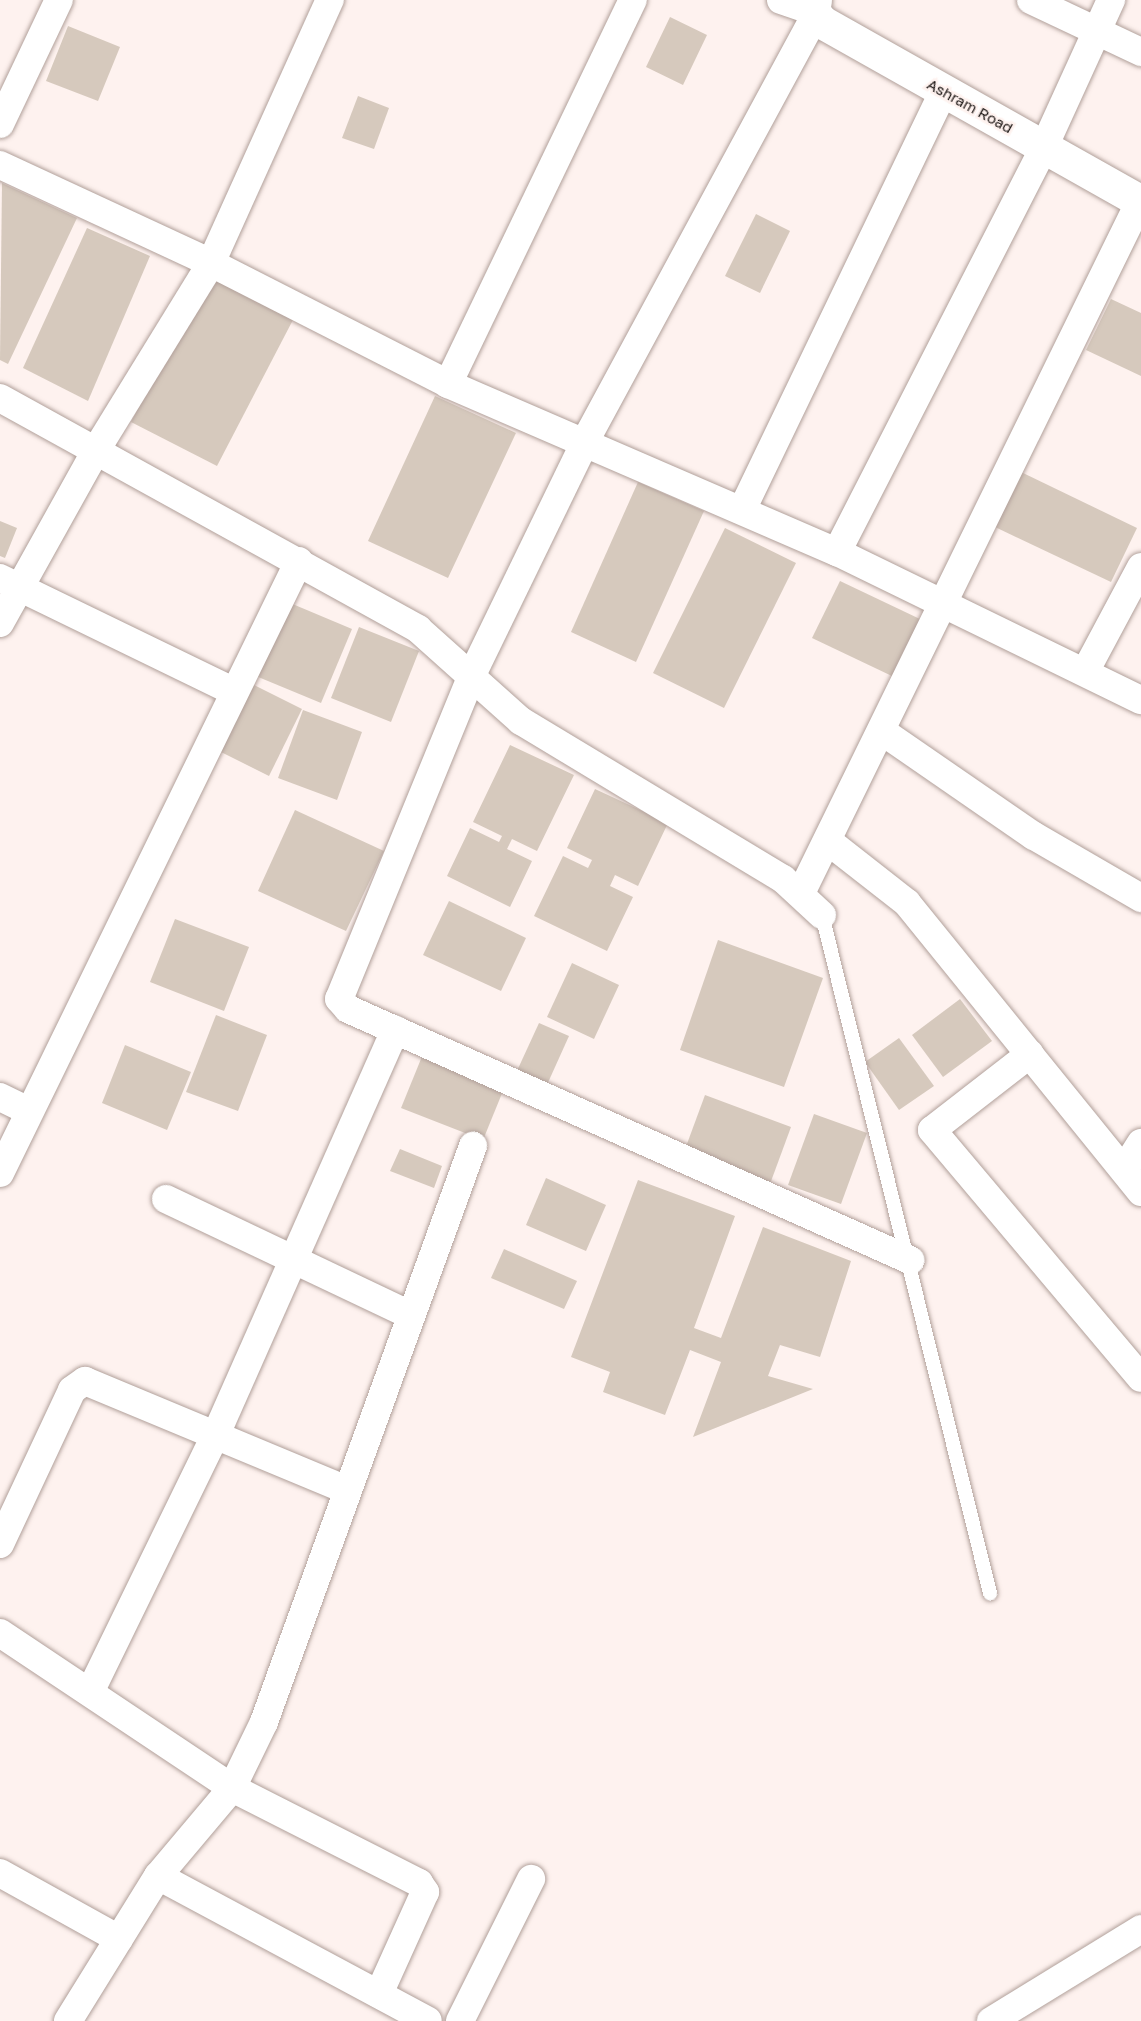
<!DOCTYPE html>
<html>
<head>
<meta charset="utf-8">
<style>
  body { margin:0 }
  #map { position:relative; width:1141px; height:2021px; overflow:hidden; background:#fef2ef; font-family:"Golos Text",sans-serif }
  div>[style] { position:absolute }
  .building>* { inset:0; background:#d6c9bd }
  .roads { filter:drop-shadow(0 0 2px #b1a09a) drop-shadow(0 0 2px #b1a09a) }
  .lane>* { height:14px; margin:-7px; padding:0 7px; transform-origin:7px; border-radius:7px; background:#fff }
  .street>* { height:28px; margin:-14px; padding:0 14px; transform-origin:14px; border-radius:14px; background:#fff }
  .secondary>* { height:33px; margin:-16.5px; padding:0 16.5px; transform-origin:16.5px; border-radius:16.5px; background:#fff }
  span { translate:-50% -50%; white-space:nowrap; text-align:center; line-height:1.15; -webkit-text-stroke:5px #fef2ef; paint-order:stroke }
  .street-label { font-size:15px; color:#1e1816 }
</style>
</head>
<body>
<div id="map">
  <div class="building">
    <div style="clip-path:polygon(670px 17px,707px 35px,683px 85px,646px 67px)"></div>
    <div style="clip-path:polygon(68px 26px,120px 47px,98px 101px,46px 81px)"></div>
    <div style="clip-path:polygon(358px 96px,389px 108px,374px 149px,342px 138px)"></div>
    <div style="clip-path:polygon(2px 183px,77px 218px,8px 364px,0 360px)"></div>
    <div style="clip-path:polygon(756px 214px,790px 231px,760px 293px,725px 276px)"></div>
    <div style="clip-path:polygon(87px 228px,150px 256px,88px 401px,23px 368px)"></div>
    <div style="clip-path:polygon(208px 272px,295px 316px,217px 466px,131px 422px)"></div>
    <div style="clip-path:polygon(1111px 299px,1141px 313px,1141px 376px,1086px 350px)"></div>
    <div style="clip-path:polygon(435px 396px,516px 433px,448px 578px,368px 541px)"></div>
    <div style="clip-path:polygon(1021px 472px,1137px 528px,1111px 582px,995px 527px)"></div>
    <div style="clip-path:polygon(638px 482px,704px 511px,636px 662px,571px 632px)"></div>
    <div style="clip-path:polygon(0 521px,17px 528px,5px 558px,0 556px)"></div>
    <div style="clip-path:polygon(725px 528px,796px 563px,724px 708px,653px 673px)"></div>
    <div style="clip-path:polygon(840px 581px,922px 620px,894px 677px,812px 638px)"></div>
    <div style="clip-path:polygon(283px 600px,352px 629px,321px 703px,251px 674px)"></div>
    <div style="clip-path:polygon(359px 627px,419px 651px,391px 722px,331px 698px)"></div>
    <div style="clip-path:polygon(242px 679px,302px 709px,269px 776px,209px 746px)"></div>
    <div style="clip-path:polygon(303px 710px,362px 732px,337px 800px,278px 778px)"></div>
    <div style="clip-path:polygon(510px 745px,574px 775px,537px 851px,512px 839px,507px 849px,532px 861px,510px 907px,447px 876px,470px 828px,499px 842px,502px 836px,473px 822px)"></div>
    <div style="clip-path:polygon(595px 789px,668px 823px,638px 886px,615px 875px,610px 886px,633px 897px,607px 951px,534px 916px,563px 856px,588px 868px,592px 860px,567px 848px)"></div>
    <div style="clip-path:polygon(295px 810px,384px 851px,346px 931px,258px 891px)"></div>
    <div style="clip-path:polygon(449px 901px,526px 938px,501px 991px,423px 955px)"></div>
    <div style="clip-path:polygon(175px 919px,249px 947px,224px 1011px,150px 982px)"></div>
    <div style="clip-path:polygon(718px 940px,823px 978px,784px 1087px,680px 1050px)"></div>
    <div style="clip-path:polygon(572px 963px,619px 985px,594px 1039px,547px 1017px)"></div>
    <div style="clip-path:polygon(960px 999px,992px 1041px,943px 1077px,912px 1035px)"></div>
    <div style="clip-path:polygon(216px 1015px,267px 1035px,238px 1111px,186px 1092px)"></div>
    <div style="clip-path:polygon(539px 1023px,569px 1036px,546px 1087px,516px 1073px)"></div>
    <div style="clip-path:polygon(899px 1038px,934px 1086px,899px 1110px,865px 1062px)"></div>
    <div style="clip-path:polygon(125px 1045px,191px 1072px,167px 1130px,102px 1103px)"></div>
    <div style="clip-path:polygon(423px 1054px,505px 1086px,483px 1140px,401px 1108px)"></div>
    <div style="clip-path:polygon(705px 1095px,791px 1127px,770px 1184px,684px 1152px)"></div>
    <div style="clip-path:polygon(814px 1114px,867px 1133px,841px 1204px,788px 1185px)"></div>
    <div style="clip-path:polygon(400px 1149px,442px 1166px,434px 1188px,390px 1171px)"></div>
    <div style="clip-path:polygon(546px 1178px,606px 1205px,586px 1251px,526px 1225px)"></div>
    <div style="clip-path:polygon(638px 1180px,735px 1216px,694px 1328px,721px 1338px,763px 1227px,851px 1261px,820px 1357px,780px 1345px,768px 1376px,813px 1389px,693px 1437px,721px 1362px,690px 1350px,665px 1415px,603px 1392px,610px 1372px,571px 1357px)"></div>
    <div style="clip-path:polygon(504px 1249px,577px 1281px,564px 1309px,491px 1278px)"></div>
  </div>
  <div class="roads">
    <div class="lane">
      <div style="left:822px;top:915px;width:699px;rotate:76.08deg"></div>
    </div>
    <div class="street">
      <div style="left:781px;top:0;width:34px;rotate:19deg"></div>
      <div style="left:1031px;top:0;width:122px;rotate:25.3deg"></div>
      <div style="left:815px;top:16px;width:482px;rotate:118.4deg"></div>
      <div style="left:586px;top:440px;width:261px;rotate:115.9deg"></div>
      <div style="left:472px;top:675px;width:350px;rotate:112.3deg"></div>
      <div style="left:339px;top:999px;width:13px;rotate:48deg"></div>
      <div style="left:348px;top:1009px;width:616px;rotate:24.07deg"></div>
      <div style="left:0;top:124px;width:137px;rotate:-64.6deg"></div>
      <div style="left:0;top:165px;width:233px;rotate:24.9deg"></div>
      <div style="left:211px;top:263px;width:266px;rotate:27deg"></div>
      <div style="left:448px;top:384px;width:424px;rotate:23.4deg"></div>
      <div style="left:837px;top:552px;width:338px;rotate:26deg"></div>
      <div style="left:448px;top:384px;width:426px;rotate:-64.3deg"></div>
      <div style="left:0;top:398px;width:478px;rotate:28.9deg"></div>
      <div style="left:418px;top:629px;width:138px;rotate:41.8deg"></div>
      <div style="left:521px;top:721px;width:306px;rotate:31.1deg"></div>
      <div style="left:783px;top:879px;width:53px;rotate:42.7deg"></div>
      <div style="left:742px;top:510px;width:465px;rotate:-64.3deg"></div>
      <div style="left:837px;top:552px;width:455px;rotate:-62.9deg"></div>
      <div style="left:1044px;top:147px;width:162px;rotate:-65.5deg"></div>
      <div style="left:0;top:578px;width:259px;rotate:25.9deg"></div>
      <div style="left:0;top:623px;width:201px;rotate:-60.9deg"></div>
      <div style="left:98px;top:447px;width:216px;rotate:-58.4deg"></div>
      <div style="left:211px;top:263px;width:289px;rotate:-65.7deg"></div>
      <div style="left:1085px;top:672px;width:119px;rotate:-61.9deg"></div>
      <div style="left:883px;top:732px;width:183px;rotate:34.6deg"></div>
      <div style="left:1034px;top:836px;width:124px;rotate:30.1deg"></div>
      <div style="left:828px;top:841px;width:100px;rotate:38.1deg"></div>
      <div style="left:907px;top:903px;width:372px;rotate:51deg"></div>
      <div style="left:802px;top:891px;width:768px;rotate:-63.9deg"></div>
      <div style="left:1030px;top:1054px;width:124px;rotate:142.2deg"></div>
      <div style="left:932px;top:1130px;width:324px;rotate:49.9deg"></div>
      <div style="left:0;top:1097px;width:32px;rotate:26deg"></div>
      <div style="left:1124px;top:1170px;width:32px;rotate:-58deg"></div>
      <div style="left:0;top:1173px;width:681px;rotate:-63.96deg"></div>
      <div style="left:166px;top:1199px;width:270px;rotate:25.4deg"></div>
      <div style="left:0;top:1544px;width:170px;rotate:-64.9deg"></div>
      <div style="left:72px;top:1390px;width:16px;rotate:-35deg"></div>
      <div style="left:85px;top:1381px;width:282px;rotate:22.6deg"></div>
      <div style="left:0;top:1633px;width:279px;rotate:33.7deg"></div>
      <div style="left:232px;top:1788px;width:210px;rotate:26.9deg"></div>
      <div style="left:419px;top:1883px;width:11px;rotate:56deg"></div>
      <div style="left:425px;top:1892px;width:112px;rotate:114.3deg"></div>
      <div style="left:91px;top:1690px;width:287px;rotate:-64deg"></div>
      <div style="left:217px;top:1432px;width:440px;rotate:-66.1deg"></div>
      <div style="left:0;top:1873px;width:136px;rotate:29deg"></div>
      <div style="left:158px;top:1876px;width:306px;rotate:28.2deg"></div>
      <div style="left:68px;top:2021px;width:171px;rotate:-58.2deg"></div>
      <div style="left:158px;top:1876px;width:115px;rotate:-49.9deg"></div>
      <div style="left:232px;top:1788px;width:73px;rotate:-64.1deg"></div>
      <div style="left:264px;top:1722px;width:613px;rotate:-70.06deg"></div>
      <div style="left:460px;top:2021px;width:159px;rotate:-63.4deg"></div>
      <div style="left:991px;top:2021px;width:176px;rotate:-31.5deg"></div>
    </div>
    <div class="secondary">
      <div style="left:815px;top:0;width:11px;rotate:100deg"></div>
      <div style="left:813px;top:11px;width:14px;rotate:51deg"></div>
      <div style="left:822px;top:22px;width:366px;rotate:29.4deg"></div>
    </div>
  </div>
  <div class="street-label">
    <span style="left:970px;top:106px;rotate:29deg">Ashram Road</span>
  </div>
</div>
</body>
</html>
